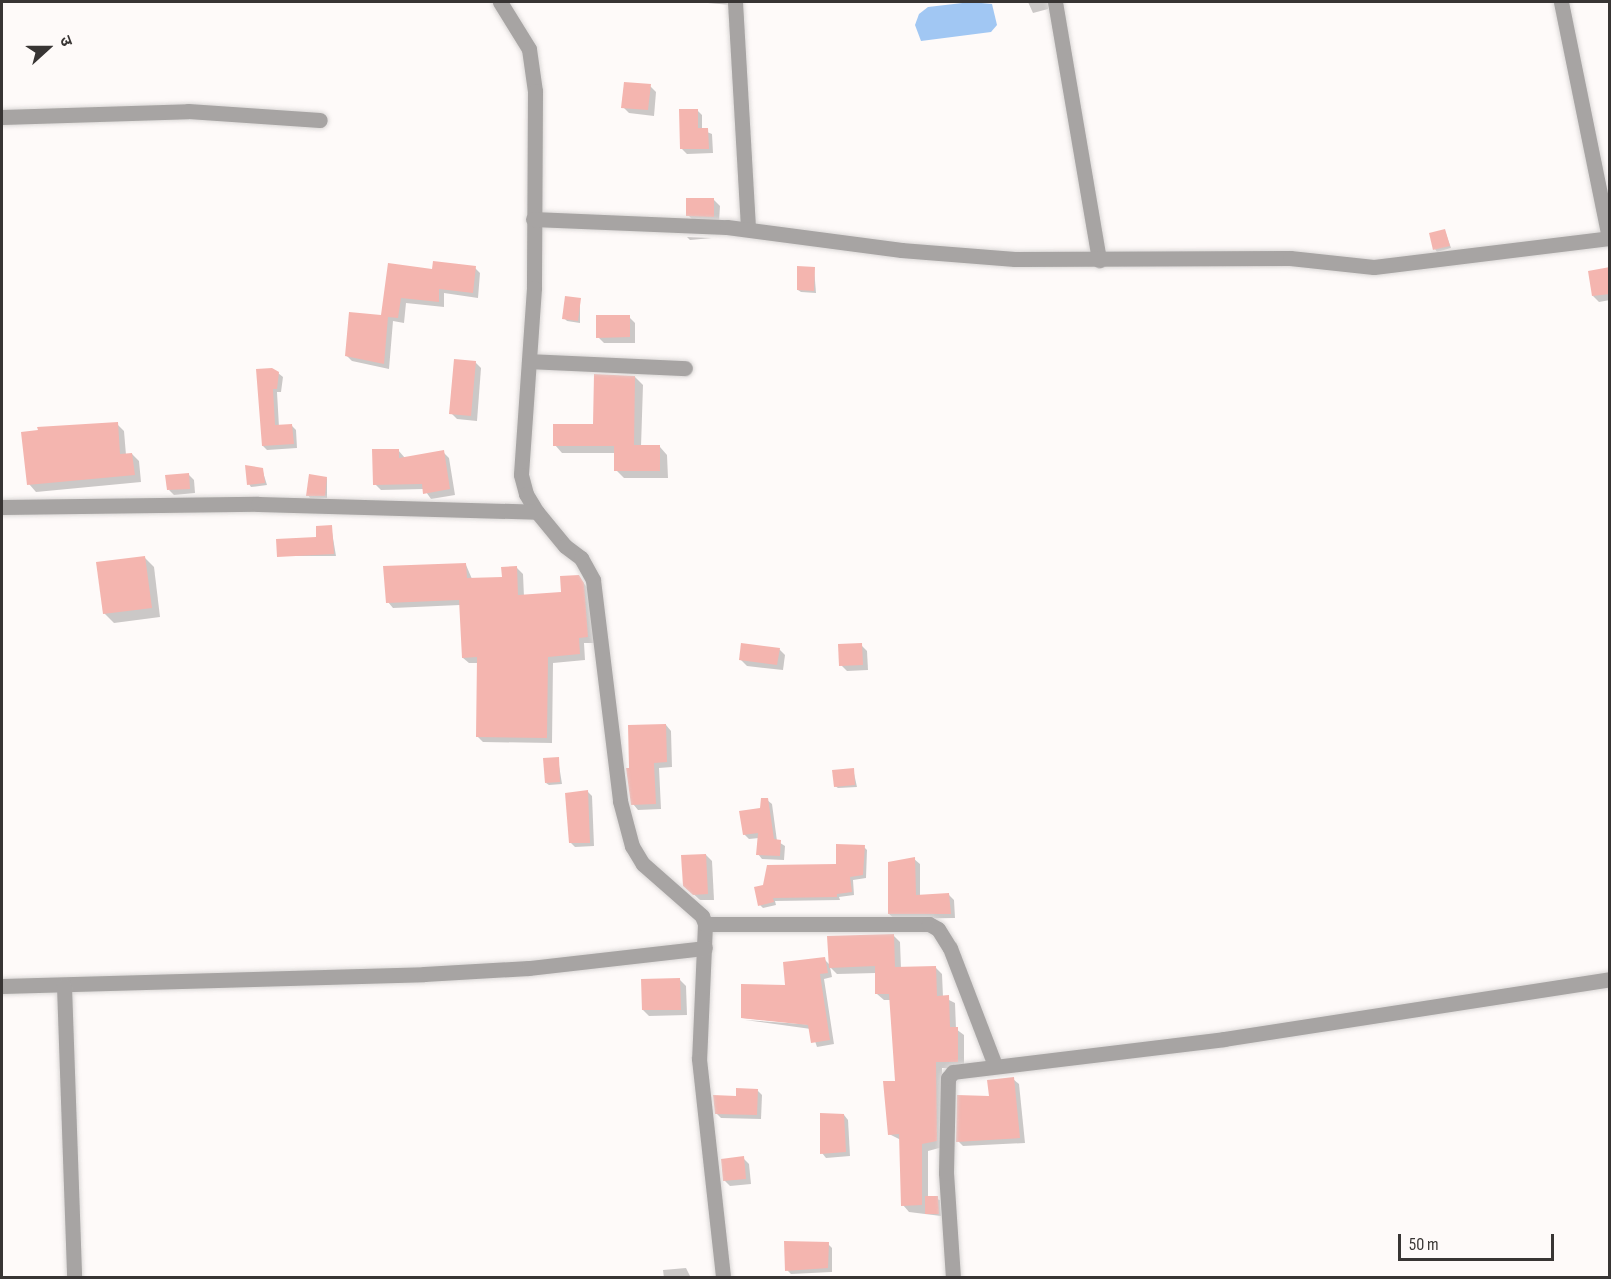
<!DOCTYPE html>
<html>
<head>
<meta charset="utf-8">
<style>
  body { margin:0 }
  #map { position:relative; width:1611px; height:1279px; overflow:hidden; background:#fefaf9; font-family:"Sofia Sans Condensed","Noto Sans Devanagari",sans-serif }
  div>[style] { position:absolute }
  .water>* { inset:0; background:#a1c7f3 }
  .shadow>* { inset:0; background:#0003 }
  .building>* { inset:0; background:#f4b5af }
  .roads { filter:drop-shadow(0 0 2px #dad7d6) drop-shadow(0 0 2px #dad7d6) }
  .minor>* { height:15px; margin:-7.5px; padding:0 7.5px; transform-origin:7.5px; border-radius:7.5px; background:#a7a4a3 }
  span { translate:-50% -50%; white-space:nowrap; text-align:center; line-height:1.15; -webkit-text-stroke:4.5px #fefaf9; paint-order:stroke }
  .frame { position:absolute; inset:0; border:3px solid #383534; pointer-events:none }
  .north { position:absolute; left:18px; top:18px; width:60px; height:60px; -webkit-text-stroke:4px #fefaf9; paint-order:stroke; rotate:69deg; font-size:16px; font-weight:700; line-height:24px; text-align:center; color:#383534 }
  .north::after { content:''; display:block; margin:auto; width:21px; height:27px; background:#383534; clip-path:polygon(50% 0,100% 100%,50% 72%,0 100%) }
  .scale { position:absolute; left:1398px; top:1234px; width:156px; height:27px; box-sizing:border-box; border:3px solid #383534; border-top:0; padding-left:8px; font-size:18px; line-height:21px; white-space:nowrap; color:#383534; -webkit-text-stroke:4px #fefaf9; paint-order:stroke }
</style>
</head>
<body>
<div id="map">
  <div class="water">
    <div style="clip-path:polygon(971px 2px,992px 4px,997px 25px,991px 32px,921px 41px,915px 25px,919px 14px,928px 7px)"></div>
  </div>
  <div class="shadow">
    <div style="clip-path:polygon(696px 2px,732px 2px,731px 5px)"></div>
    <div style="clip-path:polygon(1028px 2px,1049px 2px,1048px 9px,1033px 13px)"></div>
    <div style="clip-path:polygon(650px 86px,656px 92px,654px 116px,629px 113px,623px 107px)"></div>
    <div style="clip-path:polygon(697px 110px,702px 115px,702px 130px,712px 134px,713px 153px,687px 154px,682px 149px)"></div>
    <div style="clip-path:polygon(714px 200px,720px 206px,719px 222px,694px 221px,688px 215px)"></div>
    <div style="clip-path:polygon(1445px 231px,1451px 248px,1437px 252px,1435px 249px)"></div>
    <div style="clip-path:polygon(687px 237px,712px 238px,690px 240px)"></div>
    <div style="clip-path:polygon(390px 264px,434px 271px,475px 268px,480px 273px,478px 298px,444px 293px,444px 307px,406px 303px,404px 323px,393px 321px,389px 369px,352px 361px,346px 355px,382px 317px)"></div>
    <div style="clip-path:polygon(814px 268px,816px 293px,801px 292px,798px 290px)"></div>
    <div style="clip-path:polygon(1610px 269px,1610px 300px,1599px 302px,1593px 296px)"></div>
    <div style="clip-path:polygon(580px 300px,580px 323px,567px 321px,564px 318px)"></div>
    <div style="clip-path:polygon(629px 317px,635px 323px,635px 343px,604px 343px,598px 337px)"></div>
    <div style="clip-path:polygon(475px 362px,481px 368px,477px 421px,457px 419px,451px 413px)"></div>
    <div style="clip-path:polygon(258px 371px,278px 373px,283px 377px,281px 392px,277px 392px,279px 427px,292px 426px,296px 430px,297px 448px,267px 450px,263px 446px)"></div>
    <div style="clip-path:polygon(635px 377px,643px 385px,641px 447px,660px 447px,667px 455px,668px 478px,624px 478px,616px 470px,616px 453px,562px 453px,555px 445px,594px 426px)"></div>
    <div style="clip-path:polygon(117px 424px,124px 431px,126px 455px,132px 454px,139px 461px,141px 482px,36px 492px,29px 484px)"></div>
    <div style="clip-path:polygon(398px 450px,405px 458px,443px 452px,449px 458px,455px 495px,431px 499px,424px 489px,381px 490px,375px 484px)"></div>
    <div style="clip-path:polygon(262px 469px,267px 485px,251px 487px,249px 484px)"></div>
    <div style="clip-path:polygon(189px 475px,194px 480px,195px 493px,174px 495px,169px 490px)"></div>
    <div style="clip-path:polygon(327px 478px,327px 498px,310px 498px,308px 495px)"></div>
    <div style="clip-path:polygon(331px 526px,336px 556px,279px 556px,318px 538px)"></div>
    <div style="clip-path:polygon(145px 558px,154px 567px,160px 617px,114px 623px,104px 613px)"></div>
    <div style="clip-path:polygon(466px 565px,472px 579px,503px 578px,517px 568px,523px 574px,524px 597px,562px 594px,579px 577px,589px 590px,594px 643px,584px 643px,585px 660px,553px 663px,552px 743px,483px 742px,477px 736px,478px 663px,469px 663px,463px 658px,460px 605px,393px 608px,388px 602px)"></div>
    <div style="clip-path:polygon(861px 645px,867px 651px,868px 670px,847px 671px,841px 665px)"></div>
    <div style="clip-path:polygon(779px 649px,785px 655px,783px 670px,747px 666px,741px 660px)"></div>
    <div style="clip-path:polygon(666px 725px,671px 731px,672px 767px,659px 768px,661px 809px,638px 810px,633px 804px,630px 769px)"></div>
    <div style="clip-path:polygon(558px 759px,562px 784px,549px 785px,546px 783px)"></div>
    <div style="clip-path:polygon(853px 769px,857px 787px,838px 788px,835px 786px)"></div>
    <div style="clip-path:polygon(588px 792px,592px 796px,594px 846px,575px 847px,570px 842px)"></div>
    <div style="clip-path:polygon(767px 800px,772px 804px,777px 841px,785px 846px,784px 860px,762px 859px,758px 854px,759px 838px,749px 839px,744px 834px)"></div>
    <div style="clip-path:polygon(864px 847px,867px 850px,866px 878px,853px 880px,854px 895px,839px 897px,840px 900px,775px 901px,776px 905px,763px 908px,760px 905px,756px 888px,837px 865px)"></div>
    <div style="clip-path:polygon(706px 855px,712px 861px,714px 900px,700px 900px,691px 892px)"></div>
    <div style="clip-path:polygon(914px 859px,920px 864px,920px 897px,949px 895px,954px 900px,955px 918px,895px 919px,889px 914px)"></div>
    <div style="clip-path:polygon(893px 935px,900px 942px,901px 969px,936px 968px,942px 974px,943px 997px,955px 1003px,956px 1029px,964px 1035px,964px 1068px,942px 1068px,943px 1147px,928px 1151px,928px 1197px,940px 1200px,941px 1216px,909px 1212px,903px 1205px,901px 1140px,889px 1134px,896px 1082px,891px 1000px,884px 1000px,877px 994px,876px 973px,837px 974px,830px 967px,832px 977px,824px 979px,834px 1044px,817px 1047px,811px 1029px,745px 1020px,816px 1025px,743px 1018px,824px 959px,830px 965px)"></div>
    <div style="clip-path:polygon(680px 980px,686px 986px,687px 1015px,649px 1016px,643px 1010px)"></div>
    <div style="clip-path:polygon(1013px 1079px,1019px 1084px,1025px 1143px,963px 1146px,958px 1141px,991px 1098px)"></div>
    <div style="clip-path:polygon(758px 1091px,762px 1095px,761px 1119px,721px 1118px,716px 1113px,737px 1097px)"></div>
    <div style="clip-path:polygon(844px 1115px,848px 1120px,850px 1156px,826px 1158px,822px 1153px)"></div>
    <div style="clip-path:polygon(743px 1158px,749px 1164px,751px 1184px,730px 1186px,724px 1180px)"></div>
    <div style="clip-path:polygon(828px 1244px,832px 1248px,832px 1272px,791px 1274px,787px 1270px)"></div>
    <div style="clip-path:polygon(686px 1268px,691px 1278px,664px 1278px,663px 1270px)"></div>
  </div>
  <div class="building">
    <div style="clip-path:polygon(624px 82px,651px 84px,648px 110px,621px 108px)"></div>
    <div style="clip-path:polygon(679px 109px,698px 109px,698px 128px,708px 128px,709px 149px,680px 149px)"></div>
    <div style="clip-path:polygon(686px 198px,714px 198px,714px 217px,686px 216px)"></div>
    <div style="clip-path:polygon(1445px 229px,1450px 246px,1433px 250px,1429px 233px)"></div>
    <div style="clip-path:polygon(433px 261px,476px 266px,473px 293px,439px 289px,439px 302px,401px 298px,398px 318px,388px 317px,384px 364px,345px 356px,349px 312px,381px 315px,388px 263px,432px 269px)"></div>
    <div style="clip-path:polygon(797px 266px,815px 267px,814px 291px,797px 290px)"></div>
    <div style="clip-path:polygon(1610px 267px,1610px 294px,1592px 296px,1588px 271px)"></div>
    <div style="clip-path:polygon(565px 296px,581px 298px,578px 321px,562px 319px)"></div>
    <div style="clip-path:polygon(596px 315px,630px 315px,630px 337px,596px 338px)"></div>
    <div style="clip-path:polygon(454px 359px,476px 361px,471px 416px,449px 414px)"></div>
    <div style="clip-path:polygon(272px 368px,279px 372px,277px 389px,273px 389px,275px 425px,292px 424px,294px 444px,262px 446px,256px 369px)"></div>
    <div style="clip-path:polygon(594px 374px,635px 376px,634px 445px,660px 445px,660px 471px,614px 471px,614px 446px,553px 446px,553px 424px,593px 424px)"></div>
    <div style="clip-path:polygon(118px 422px,120px 454px,132px 453px,135px 475px,27px 485px,21px 432px,38px 430px,37px 427px)"></div>
    <div style="clip-path:polygon(372px 449px,399px 449px,399px 458px,444px 450px,450px 489px,423px 494px,422px 484px,373px 485px)"></div>
    <div style="clip-path:polygon(245px 465px,263px 468px,265px 483px,247px 485px)"></div>
    <div style="clip-path:polygon(189px 473px,190px 489px,167px 490px,165px 475px)"></div>
    <div style="clip-path:polygon(309px 474px,327px 477px,325px 496px,306px 496px)"></div>
    <div style="clip-path:polygon(332px 525px,334px 554px,277px 557px,276px 539px,316px 537px,316px 526px)"></div>
    <div style="clip-path:polygon(145px 556px,152px 608px,103px 614px,96px 562px)"></div>
    <div style="clip-path:polygon(466px 563px,467px 578px,502px 577px,501px 567px,517px 566px,518px 595px,561px 592px,560px 576px,579px 575px,584px 583px,588px 637px,579px 638px,580px 654px,548px 657px,547px 738px,476px 737px,477px 657px,462px 658px,459px 600px,386px 603px,383px 566px)"></div>
    <div style="clip-path:polygon(741px 643px,780px 648px,777px 665px,739px 660px)"></div>
    <div style="clip-path:polygon(862px 643px,863px 665px,839px 666px,838px 644px)"></div>
    <div style="clip-path:polygon(666px 724px,667px 762px,654px 763px,656px 804px,631px 805px,626px 768px,629px 768px,628px 725px)"></div>
    <div style="clip-path:polygon(559px 757px,560px 782px,545px 783px,543px 758px)"></div>
    <div style="clip-path:polygon(854px 768px,855px 785px,834px 787px,832px 770px)"></div>
    <div style="clip-path:polygon(588px 790px,590px 843px,569px 843px,565px 793px)"></div>
    <div style="clip-path:polygon(761px 798px,768px 798px,774px 839px,781px 840px,780px 856px,756px 855px,758px 833px,743px 835px,739px 811px,760px 808px)"></div>
    <div style="clip-path:polygon(836px 844px,865px 845px,863px 875px,850px 877px,852px 892px,837px 894px,837px 897px,773px 898px,774px 902px,758px 906px,754px 887px,763px 885px,767px 865px,836px 864px)"></div>
    <div style="clip-path:polygon(706px 854px,708px 894px,693px 895px,683px 886px,681px 855px)"></div>
    <div style="clip-path:polygon(915px 857px,916px 895px,949px 893px,951px 914px,888px 914px,888px 862px)"></div>
    <div style="clip-path:polygon(894px 934px,895px 967px,936px 966px,937px 996px,949px 995px,950px 1027px,958px 1027px,958px 1062px,936px 1062px,937px 1141px,922px 1144px,922px 1205px,901px 1206px,899px 1134px,888px 1135px,883px 1081px,895px 1081px,889px 994px,875px 994px,875px 966px,829px 968px,827px 936px)"></div>
    <div style="clip-path:polygon(825px 957px,828px 973px,820px 974px,830px 1040px,811px 1043px,808px 1025px,741px 1018px,741px 984px,785px 985px,783px 962px)"></div>
    <div style="clip-path:polygon(680px 978px,681px 1010px,642px 1010px,641px 979px)"></div>
    <div style="clip-path:polygon(1014px 1077px,1020px 1138px,956px 1142px,957px 1095px,989px 1096px,987px 1080px)"></div>
    <div style="clip-path:polygon(736px 1088px,758px 1089px,757px 1115px,715px 1114px,713px 1095px,736px 1096px)"></div>
    <div style="clip-path:polygon(820px 1113px,844px 1114px,846px 1152px,820px 1154px)"></div>
    <div style="clip-path:polygon(744px 1156px,746px 1179px,723px 1181px,721px 1159px)"></div>
    <div style="clip-path:polygon(925px 1196px,938px 1196px,939px 1214px,925px 1214px)"></div>
    <div style="clip-path:polygon(784px 1241px,829px 1242px,828px 1268px,785px 1271px)"></div>
  </div>
  <div class="roads">
    <div class="minor">
      <div style="left:500px;top:2px;width:55px;rotate:58.3deg"></div>
      <div style="left:529px;top:49px;width:42px;rotate:81.9deg"></div>
      <div style="left:535px;top:91px;width:197px;rotate:90.3deg"></div>
      <div style="left:534px;top:288px;width:187px;rotate:94deg"></div>
      <div style="left:521px;top:475px;width:20px;rotate:75deg"></div>
      <div style="left:526px;top:494px;width:21px;rotate:59deg"></div>
      <div style="left:537px;top:512px;width:44px;rotate:50.5deg"></div>
      <div style="left:565px;top:546px;width:20px;rotate:37deg"></div>
      <div style="left:581px;top:558px;width:25px;rotate:61deg"></div>
      <div style="left:593px;top:580px;width:223px;rotate:83deg"></div>
      <div style="left:620px;top:801px;width:47px;rotate:75.1deg"></div>
      <div style="left:632px;top:846px;width:21px;rotate:59deg"></div>
      <div style="left:643px;top:864px;width:79px;rotate:41.4deg"></div>
      <div style="left:702px;top:916px;width:9px;rotate:69deg"></div>
      <div style="left:705px;top:924px;width:135px;rotate:92.5deg"></div>
      <div style="left:699px;top:1059px;width:220px;rotate:83.7deg"></div>
      <div style="left:735px;top:2px;width:227px;rotate:86.7deg"></div>
      <div style="left:1055px;top:2px;width:262px;rotate:80.3deg"></div>
      <div style="left:2px;top:117px;width:186px;rotate:-1.8deg"></div>
      <div style="left:188px;top:111px;width:132px;rotate:3.9deg"></div>
      <div style="left:533px;top:219px;width:194px;rotate:2.4deg"></div>
      <div style="left:727px;top:227px;width:176px;rotate:7.5deg"></div>
      <div style="left:901px;top:250px;width:114px;rotate:4.5deg"></div>
      <div style="left:1015px;top:259px;width:275px;rotate:-0.2deg"></div>
      <div style="left:1290px;top:258px;width:84px;rotate:6.1deg"></div>
      <div style="left:1374px;top:267px;width:237px;rotate:-7deg"></div>
      <div style="left:1609px;top:238px;width:241px;rotate:-101.5deg"></div>
      <div style="left:529px;top:361px;width:156px;rotate:2.6deg"></div>
      <div style="left:2px;top:507px;width:256px;rotate:-0.7deg"></div>
      <div style="left:258px;top:504px;width:279px;rotate:1.6deg"></div>
      <div style="left:705px;top:924px;width:224px"></div>
      <div style="left:929px;top:924px;width:10px;rotate:29deg"></div>
      <div style="left:938px;top:929px;width:22px;rotate:58deg"></div>
      <div style="left:950px;top:948px;width:125px;rotate:69deg"></div>
      <div style="left:2px;top:986px;width:422px;rotate:-1.6deg"></div>
      <div style="left:424px;top:974px;width:105px;rotate:-3.3deg"></div>
      <div style="left:529px;top:968px;width:177px;rotate:-6.5deg"></div>
      <div style="left:64px;top:986px;width:292px;rotate:88deg"></div>
      <div style="left:953px;top:1278px;width:105px;rotate:-93.8deg"></div>
      <div style="left:946px;top:1173px;width:95px;rotate:-88.8deg"></div>
      <div style="left:948px;top:1078px;width:8px;rotate:-50deg"></div>
      <div style="left:953px;top:1072px;width:273px;rotate:-6.9deg"></div>
      <div style="left:1224px;top:1039px;width:391px;rotate:-8.8deg"></div>
    </div>
  </div>
  <div class="frame"></div>
  <div class="north">उ</div>
  <div class="scale">50 m</div>
</div>
</body>
</html>
